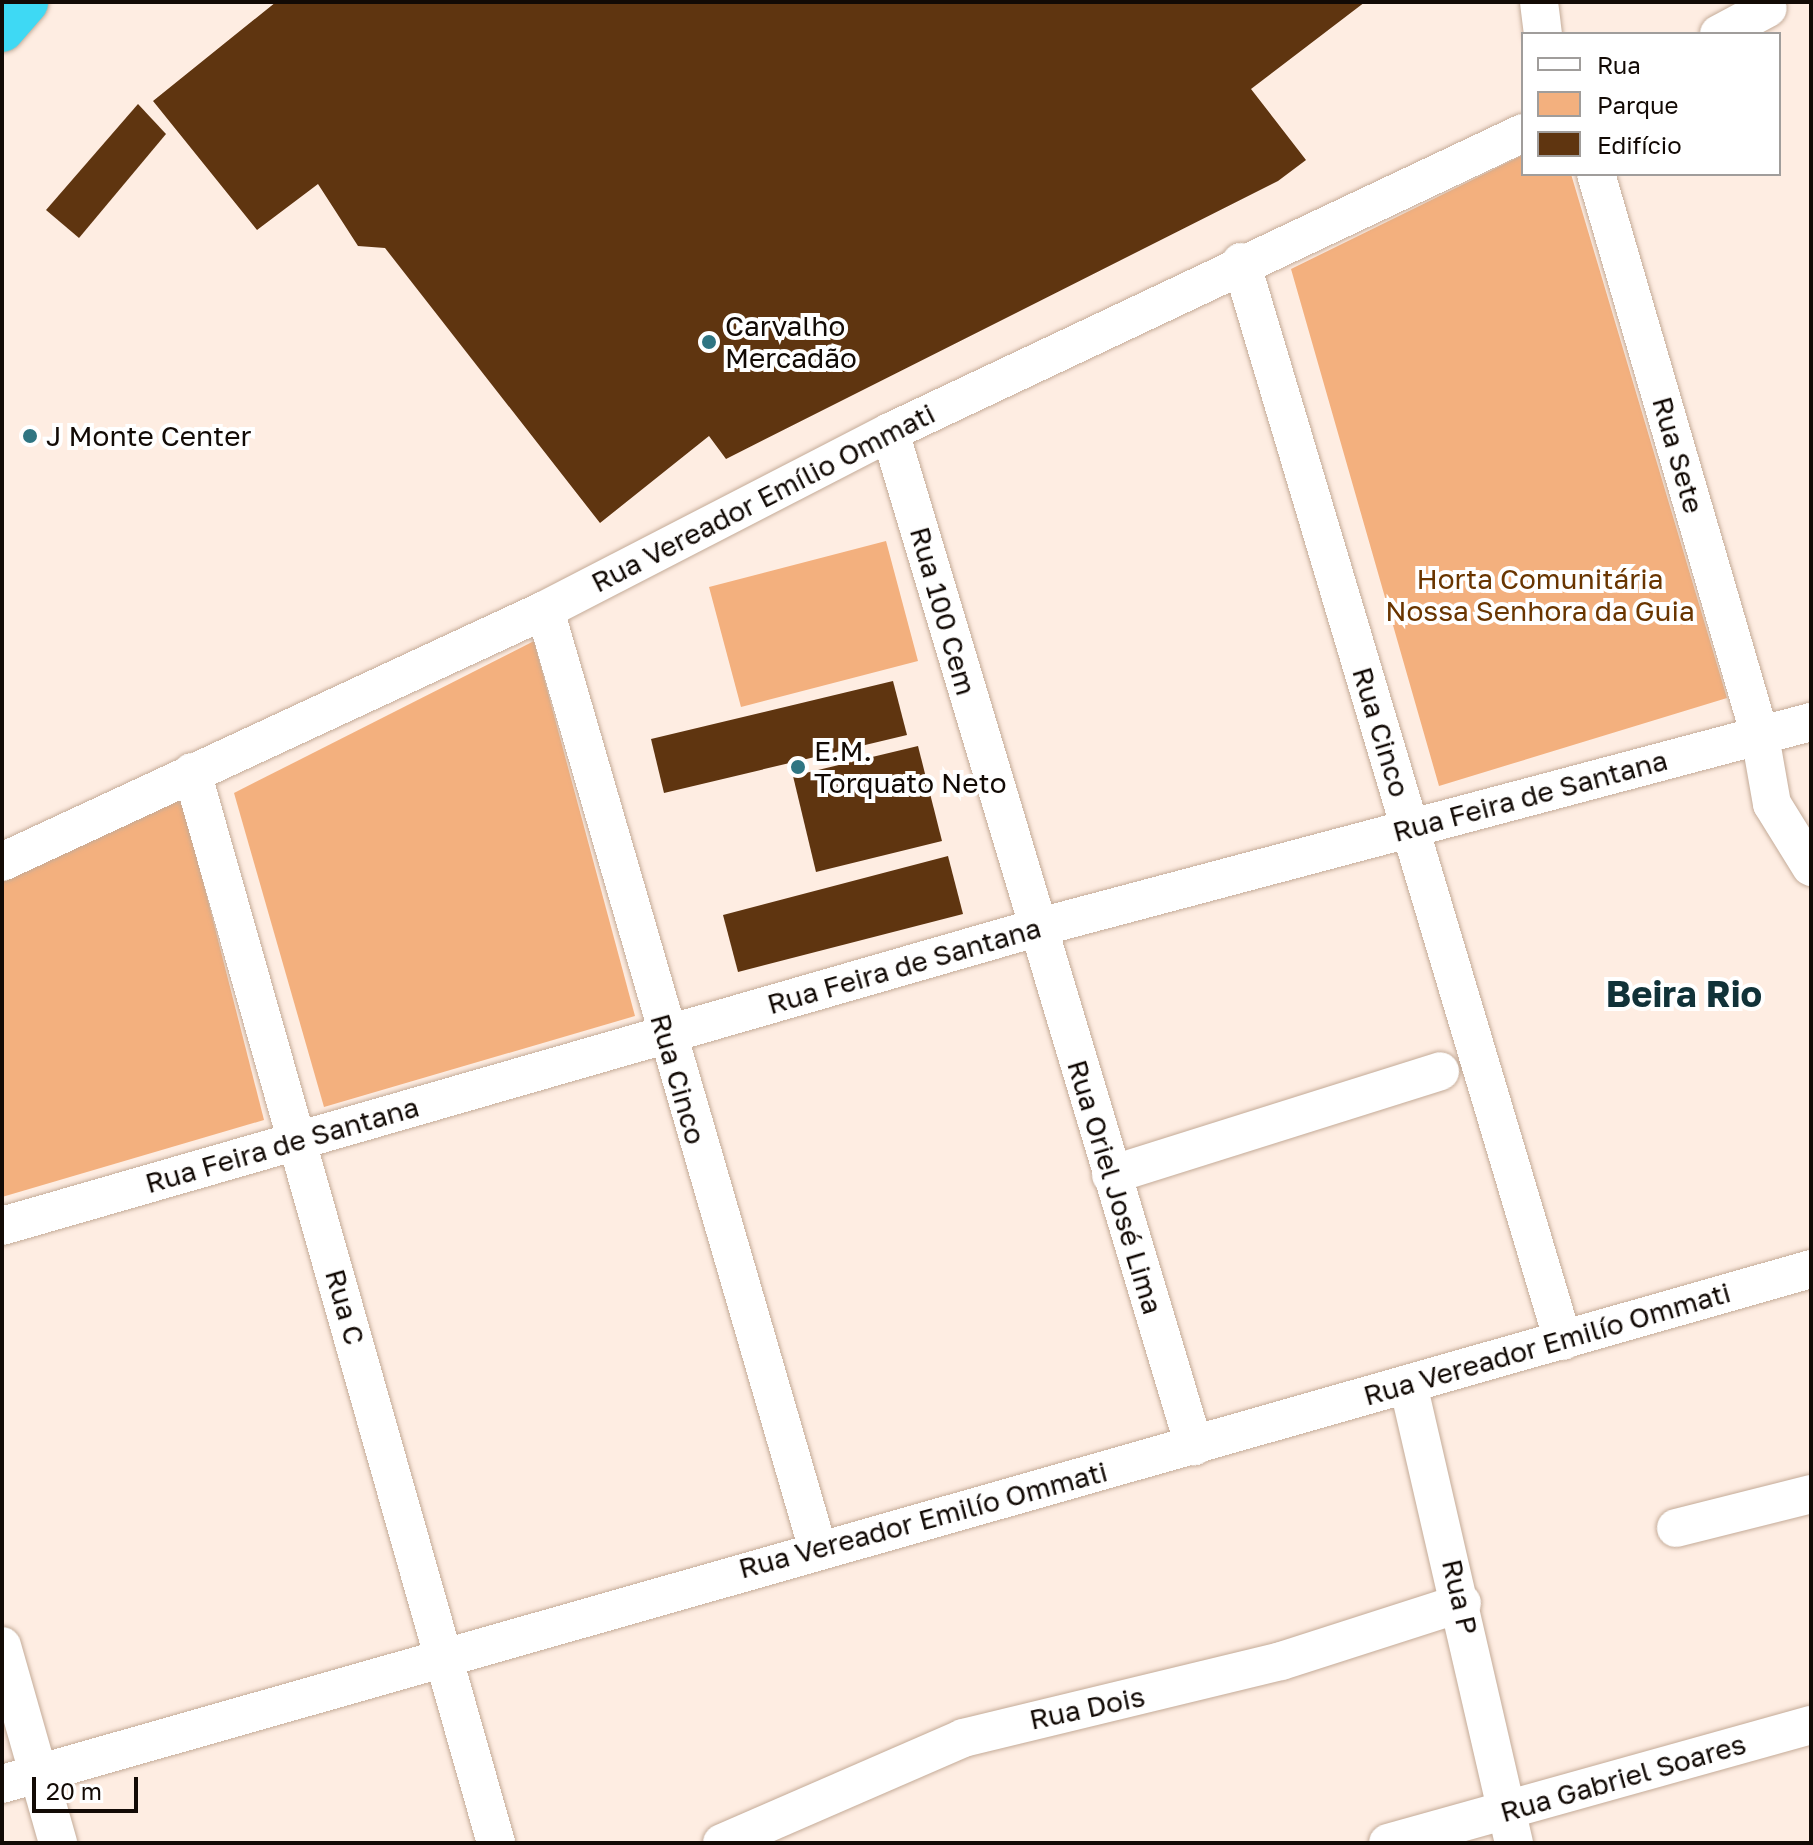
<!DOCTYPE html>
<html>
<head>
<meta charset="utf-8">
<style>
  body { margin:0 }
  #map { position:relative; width:1813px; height:1845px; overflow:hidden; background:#feede2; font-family:"Golos Text",sans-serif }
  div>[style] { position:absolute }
  .green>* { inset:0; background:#f3b07e }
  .building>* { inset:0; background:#5f3510 }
  .roads { filter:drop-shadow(0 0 2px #c4ab98) drop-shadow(0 0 2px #c4ab98) }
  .minor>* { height:38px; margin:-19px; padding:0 19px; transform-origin:19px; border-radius:19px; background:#fff }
  .highway>* { height:44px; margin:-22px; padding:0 22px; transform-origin:22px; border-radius:22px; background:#3ed9f4 }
  .dots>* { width:22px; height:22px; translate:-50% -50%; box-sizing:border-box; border:4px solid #fff; border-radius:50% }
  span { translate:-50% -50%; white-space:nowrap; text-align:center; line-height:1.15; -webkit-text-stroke:8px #fff; paint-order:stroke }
  .poi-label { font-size:28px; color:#120a05 }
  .left { translate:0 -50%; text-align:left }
  .street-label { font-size:28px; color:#120a05 }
  .park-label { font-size:28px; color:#693500 }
  .district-label { font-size:36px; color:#113238; font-weight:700 }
  .frame { position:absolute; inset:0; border:4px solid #120a05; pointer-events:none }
  .legend { position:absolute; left:1521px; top:32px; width:260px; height:144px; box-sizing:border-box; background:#fff; border:2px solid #a09d9b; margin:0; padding:10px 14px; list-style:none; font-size:24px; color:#120a05 }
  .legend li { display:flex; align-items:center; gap:16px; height:40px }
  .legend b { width:40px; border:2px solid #a09d9b }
  .scale { position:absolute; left:32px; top:1777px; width:106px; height:36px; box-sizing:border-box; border:4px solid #120a05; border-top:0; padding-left:10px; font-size:24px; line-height:28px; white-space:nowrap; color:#120a05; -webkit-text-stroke:6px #fff; paint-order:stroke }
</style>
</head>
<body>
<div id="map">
  <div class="green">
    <div style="clip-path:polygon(1523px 155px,1523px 174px,1571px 174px,1727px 698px,1439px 786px,1291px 269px)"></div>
    <div style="clip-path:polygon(886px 541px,918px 661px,741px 707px,709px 587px)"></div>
    <div style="clip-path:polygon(534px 641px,635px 1016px,324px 1107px,234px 793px)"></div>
    <div style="clip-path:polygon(180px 791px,264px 1120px,2px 1197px,2px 878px)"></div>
  </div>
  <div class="building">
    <div style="clip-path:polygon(276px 2px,1365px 2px,1251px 89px,1306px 160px,1278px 181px,726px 459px,709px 436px,600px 523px,385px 248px,358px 246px,318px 184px,257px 230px,153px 101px)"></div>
    <div style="clip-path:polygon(138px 104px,166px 134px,79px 238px,46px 210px)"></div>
    <div style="clip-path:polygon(893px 681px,907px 735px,664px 793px,651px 739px)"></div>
    <div style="clip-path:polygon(918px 746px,942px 841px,816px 872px,793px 776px)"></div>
    <div style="clip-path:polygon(948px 856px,963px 914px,738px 972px,723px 915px)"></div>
  </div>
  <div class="roads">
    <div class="minor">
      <div style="left:1539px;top:2px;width:32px;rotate:83deg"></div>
      <div style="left:1719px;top:34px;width:55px;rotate:-28deg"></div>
      <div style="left:1596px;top:174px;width:585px;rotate:73.73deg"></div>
      <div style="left:1760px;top:736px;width:69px;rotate:80deg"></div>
      <div style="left:1772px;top:804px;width:74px;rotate:58.2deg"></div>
      <div style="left:1241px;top:262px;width:1126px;rotate:73.38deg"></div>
      <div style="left:890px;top:432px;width:1059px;rotate:73.31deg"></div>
      <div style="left:545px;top:610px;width:975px;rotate:73.8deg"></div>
      <div style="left:192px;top:772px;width:1113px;rotate:74.15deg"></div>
      <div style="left:2px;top:862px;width:599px;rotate:-24.9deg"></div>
      <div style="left:545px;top:610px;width:388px;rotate:-27.3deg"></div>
      <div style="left:890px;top:432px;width:700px;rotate:-25.28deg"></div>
      <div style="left:1111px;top:1175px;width:345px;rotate:-17.5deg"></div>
      <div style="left:2px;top:1226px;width:1076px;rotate:-16.08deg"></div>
      <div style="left:1036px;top:928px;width:802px;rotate:-14.89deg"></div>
      <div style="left:1408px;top:1384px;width:471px;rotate:77deg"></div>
      <div style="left:1676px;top:1528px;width:139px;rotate:-14.1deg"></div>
      <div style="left:2px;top:1646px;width:205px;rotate:74.1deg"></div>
      <div style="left:2px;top:1784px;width:1881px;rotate:-15.89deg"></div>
      <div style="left:722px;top:1843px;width:263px;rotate:-23.5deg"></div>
      <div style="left:963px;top:1738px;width:327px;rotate:-13.6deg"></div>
      <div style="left:1281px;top:1661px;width:190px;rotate:-17.8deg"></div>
      <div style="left:1388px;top:1843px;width:439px;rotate:-15.6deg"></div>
    </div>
    <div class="highway">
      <div style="left:2px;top:30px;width:37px;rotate:-49deg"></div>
    </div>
  </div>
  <div class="dots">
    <div style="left:709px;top:342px;background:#2f7582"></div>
    <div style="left:30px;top:436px;background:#2f7582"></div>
    <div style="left:798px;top:767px;background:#2f7582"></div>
  </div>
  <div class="poi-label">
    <span class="left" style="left:725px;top:342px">Carvalho<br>Mercadão</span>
    <span class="left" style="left:46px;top:436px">J Monte Center</span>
    <span class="left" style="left:814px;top:767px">E.M.<br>Torquato Neto</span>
  </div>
  <div class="street-label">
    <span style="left:1678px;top:455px;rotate:74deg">Rua Sete</span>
    <span style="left:763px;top:498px;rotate:-27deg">Rua Vereador Emílio Ommati</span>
    <span style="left:943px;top:611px;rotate:74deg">Rua 100 Cem</span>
    <span style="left:1381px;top:732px;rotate:73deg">Rua Cinco</span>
    <span style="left:1530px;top:796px;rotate:-15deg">Rua Feira de Santana</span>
    <span style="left:904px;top:966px;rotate:-16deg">Rua Feira de Santana</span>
    <span style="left:678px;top:1079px;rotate:74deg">Rua Cinco</span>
    <span style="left:282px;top:1145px;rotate:-16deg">Rua Feira de Santana</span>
    <span style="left:1115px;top:1187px;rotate:73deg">Rua Oriel José Lima</span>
    <span style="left:345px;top:1307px;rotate:74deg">Rua C</span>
    <span style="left:1547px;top:1344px;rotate:-16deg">Rua Vereador Emilío Ommati</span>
    <span style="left:923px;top:1520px;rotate:-15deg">Rua Vereador Emilío Ommati</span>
    <span style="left:1460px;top:1597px;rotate:77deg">Rua P</span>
    <span style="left:1087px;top:1708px;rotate:-12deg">Rua Dois</span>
    <span style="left:1623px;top:1778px;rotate:-16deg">Rua Gabriel Soares</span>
  </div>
  <div class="park-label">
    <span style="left:1540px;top:595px">Horta Comunitária<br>Nossa Senhora da Guia</span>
  </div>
  <div class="district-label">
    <span style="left:1684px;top:994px">Beira Rio</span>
  </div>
  <div class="frame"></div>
  <ul class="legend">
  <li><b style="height:10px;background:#fff"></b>Rua</li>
  <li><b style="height:22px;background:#f3b07e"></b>Parque</li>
  <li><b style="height:22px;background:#5f3510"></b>Edifício</li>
  </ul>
  <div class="scale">20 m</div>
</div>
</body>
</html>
